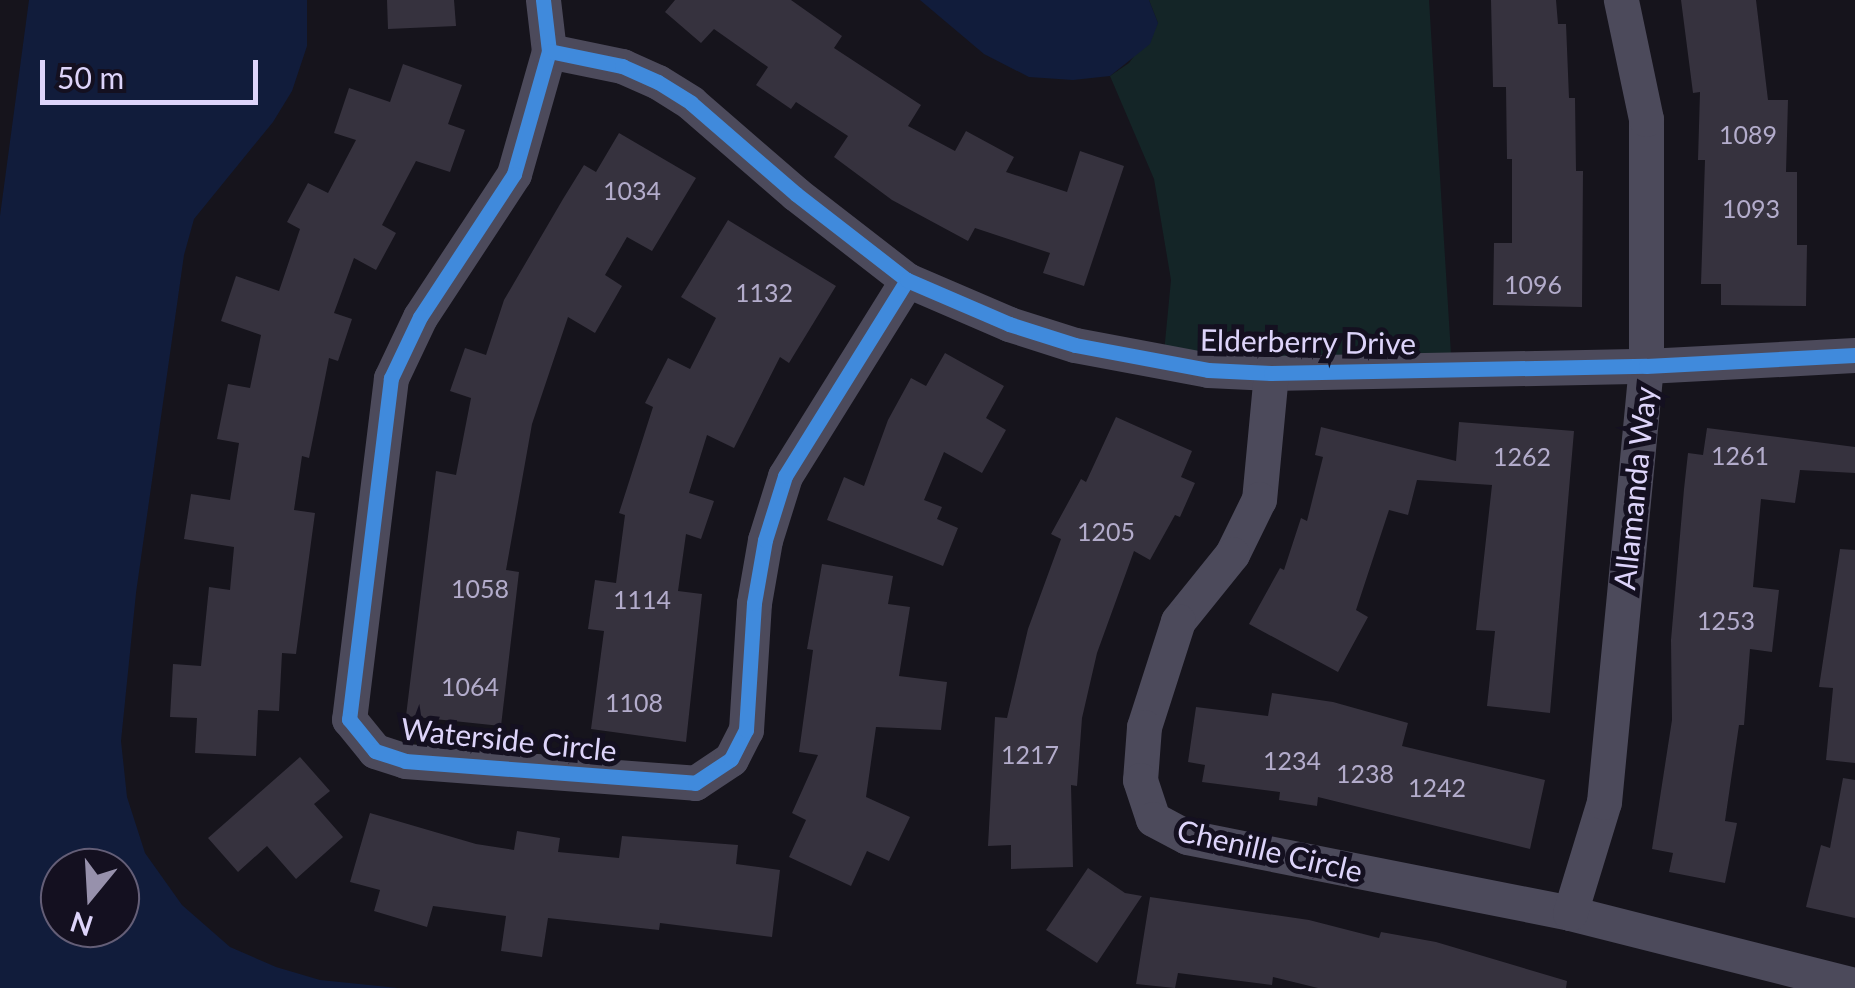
<!DOCTYPE html>
<html>
<head>
<meta charset="utf-8">
<style>
  body { margin:0 }
  #map { position:relative; width:1855px; height:988px; overflow:hidden; background:#16141c; font-family:Lato,sans-serif }
  div>[style] { position:absolute }
  .green>* { inset:0; background:#142527 }
  .water>* { inset:0; background:#111c3b }
  .building>* { inset:0; background:#36323e }
  .minor>* { height:35px; margin:-17.5px; padding:0 17.5px; transform-origin:17.5px; border-radius:17.5px; background:#4c4a5b }
  .cycleway>* { height:15px; margin:-7.5px; padding:0 7.5px; transform-origin:7.5px; border-radius:7.5px; background:#408adc }
  span { translate:-50% -50%; white-space:nowrap; text-align:center; line-height:1.15; -webkit-text-stroke:10px #141020; paint-order:stroke }
  .number-label { font-size:25px; color:#b3accb }
  .number-label span { -webkit-text-stroke-width:0 }
  .street-label { font-size:30px; color:#ddd4fa }
  .north { position:absolute; left:40px; top:848px; width:100px; height:100px; box-sizing:border-box; background:#141020; border:2px solid #645e77; border-radius:50%; rotate:198deg; font-size:28px; font-weight:700; line-height:40px; text-align:center; color:#ddd4fa }
  .north::after { content:''; display:block; margin:auto; width:35px; height:45px; background:#9791ac; clip-path:polygon(50% 0,100% 100%,50% 72%,0 100%) }
  .scale { position:absolute; left:40px; top:60px; width:218px; height:45px; box-sizing:border-box; border:5px solid #ddd4fa; border-top:0; padding-left:12px; font-size:30px; line-height:35px; white-space:nowrap; color:#ddd4fa; -webkit-text-stroke:8px #141020; paint-order:stroke }
</style>
</head>
<body>
<div id="map">
  <div class="green">
    <div style="clip-path:polygon(1149px 0,1429px 0,1452px 370px,1163px 363px,1171px 280px,1154px 179px,1110px 76px,1129px 63px,1158px 23px)"></div>
  </div>
  <div class="water">
    <div style="clip-path:polygon(evenodd,29px 0,307px 0,307px 46px,292px 91px,273px 122px,194px 219px,184px 255px,136px 593px,121px 741px,127px 797px,145px 853px,182px 905px,230px 947px,276px 967px,320px 980px,398px 988px,0 988px,0 216px,29px 0,120px 868px,120px 928px,60px 928px,60px 868px,120px 868px)"></div>
    <div style="clip-path:polygon(920px 0,1149px 0,1158px 23px,1150px 44px,1110px 76px,1073px 80px,1029px 77px,984px 54px)"></div>
  </div>
  <div class="building">
    <div style="clip-path:polygon(387px 0,454px 0,456px 26px,388px 29px)"></div>
    <div style="clip-path:polygon(675px 0,791px 0,842px 36px,834px 48px,921px 105px,908px 126px,955px 151px,966px 131px,1014px 157px,1006px 172px,1067px 192px,1080px 151px,1124px 166px,1084px 286px,1043px 273px,1050px 253px,975px 228px,968px 241px,892px 200px,834px 157px,848px 136px,796px 102px,791px 109px,756px 85px,768px 67px,714px 29px,701px 43px,665px 12px)"></div>
    <div style="clip-path:polygon(1491px 0,1556px 0,1558px 24px,1566px 24px,1569px 98px,1575px 98px,1576px 171px,1583px 171px,1582px 307px,1493px 305px,1494px 243px,1512px 243px,1512px 159px,1507px 159px,1506px 87px,1493px 87px)"></div>
    <div style="clip-path:polygon(1681px 0,1756px 0,1768px 100px,1788px 100px,1786px 172px,1797px 172px,1797px 245px,1807px 245px,1806px 306px,1721px 305px,1721px 284px,1701px 284px,1705px 160px,1698px 160px,1700px 92px,1693px 93px)"></div>
    <div style="clip-path:polygon(403px 64px,462px 85px,448px 124px,465px 130px,450px 172px,416px 161px,382px 225px,396px 233px,376px 270px,354px 258px,334px 313px,352px 319px,338px 361px,329px 358px,309px 458px,302px 456px,294px 510px,315px 513px,296px 654px,282px 653px,279px 711px,258px 710px,256px 756px,195px 753px,197px 718px,170px 717px,173px 664px,201px 666px,209px 587px,230px 590px,234px 547px,184px 539px,191px 494px,230px 500px,239px 443px,217px 439px,228px 384px,250px 388px,261px 335px,221px 321px,236px 276px,279px 291px,300px 229px,287px 222px,308px 183px,328px 193px,356px 140px,334px 133px,349px 88px,390px 102px)"></div>
    <div style="clip-path:polygon(619px 133px,696px 178px,652px 251px,627px 237px,605px 275px,622px 286px,595px 333px,568px 317px,532px 424px,506px 570px,519px 572px,501px 726px,406px 716px,436px 471px,456px 475px,471px 398px,450px 391px,465px 348px,486px 355px,504px 300px,563px 199px,584px 165px,596px 172px)"></div>
    <div style="clip-path:polygon(728px 220px,836px 286px,789px 363px,780px 357px,734px 448px,707px 435px,689px 493px,714px 501px,701px 539px,686px 534px,678px 591px,702px 594px,686px 742px,591px 729px,604px 631px,588px 629px,595px 580px,616px 583px,625px 515px,619px 513px,653px 407px,645px 403px,668px 358px,690px 369px,716px 318px,681px 297px)"></div>
    <div style="clip-path:polygon(945px 353px,1004px 386px,986px 418px,1006px 430px,982px 473px,944px 452px,924px 500px,942px 507px,937px 519px,958px 528px,943px 566px,827px 520px,844px 477px,864px 486px,888px 420px,911px 378px,926px 386px)"></div>
    <div style="clip-path:polygon(1116px 417px,1192px 451px,1181px 477px,1195px 483px,1180px 517px,1175px 515px,1150px 560px,1134px 551px,1097px 653px,1082px 718px,1077px 786px,1071px 785px,1073px 867px,1011px 869px,1011px 845px,988px 846px,995px 717px,1007px 718px,1028px 629px,1061px 539px,1051px 534px,1081px 479px,1086px 482px)"></div>
    <div style="clip-path:polygon(1459px 422px,1574px 431px,1550px 713px,1487px 706px,1495px 631px,1476px 630px,1492px 485px,1417px 480px,1408px 515px,1389px 510px,1356px 610px,1368px 617px,1338px 672px,1249px 624px,1280px 568px,1284px 570px,1301px 518px,1307px 521px,1323px 457px,1315px 455px,1321px 427px,1456px 461px)"></div>
    <div style="clip-path:polygon(1707px 428px,1855px 447px,1855px 473px,1800px 470px,1795px 503px,1761px 499px,1753px 587px,1779px 590px,1772px 652px,1750px 649px,1744px 725px,1739px 725px,1725px 821px,1737px 823px,1725px 883px,1669px 872px,1673px 853px,1652px 849px,1672px 720px,1671px 640px,1684px 489px,1688px 453px,1703px 455px)"></div>
    <div style="clip-path:polygon(1840px 549px,1855px 550px,1855px 763px,1826px 760px,1833px 688px,1819px 687px)"></div>
    <div style="clip-path:polygon(822px 564px,893px 576px,888px 604px,910px 607px,899px 676px,947px 682px,941px 730px,876px 727px,866px 797px,910px 817px,889px 861px,867px 851px,851px 886px,789px 857px,806px 820px,792px 813px,818px 755px,799px 752px,813px 650px,807px 649px)"></div>
    <div style="clip-path:polygon(1272px 693px,1333px 702px,1408px 723px,1402px 746px,1545px 780px,1530px 849px,1318px 797px,1317px 806px,1279px 800px,1280px 792px,1202px 782px,1205px 765px,1188px 762px,1196px 707px,1268px 716px)"></div>
    <div style="clip-path:polygon(300px 757px,330px 791px,314px 804px,343px 837px,296px 879px,267px 846px,238px 872px,208px 838px)"></div>
    <div style="clip-path:polygon(1843px 778px,1855px 780px,1855px 918px,1806px 907px,1821px 845px,1830px 848px)"></div>
    <div style="clip-path:polygon(370px 813px,476px 844px,514px 850px,517px 831px,560px 838px,558px 852px,619px 858px,622px 836px,738px 845px,736px 864px,780px 870px,772px 937px,660px 923px,659px 930px,548px 918px,542px 957px,501px 951px,506px 916px,433px 906px,427px 927px,374px 911px,380px 890px,350px 882px)"></div>
    <div style="clip-path:polygon(1088px 868px,1125px 893px,1142px 896px,1097px 963px,1046px 930px)"></div>
    <div style="clip-path:polygon(1150px 897px,1309px 920px,1379px 938px,1381px 932px,1436px 942px,1567px 981px,1566px 988px,1318px 988px,1273px 977px,1272px 985px,1178px 973px,1175px 988px,1136px 984px)"></div>
  </div>
  <div class="minor">
    <div style="left:543px;top:0;width:51px;rotate:83.3deg"></div>
    <div style="left:549px;top:51px;width:128px;rotate:105.9deg"></div>
    <div style="left:514px;top:174px;width:171px;rotate:123.3deg"></div>
    <div style="left:420px;top:317px;width:68px;rotate:115.4deg"></div>
    <div style="left:391px;top:378px;width:344px;rotate:97deg"></div>
    <div style="left:349px;top:719px;width:41px;rotate:50.9deg"></div>
    <div style="left:375px;top:751px;width:32px;rotate:18deg"></div>
    <div style="left:405px;top:761px;width:291px;rotate:4.3deg"></div>
    <div style="left:695px;top:783px;width:43px;rotate:-33.7deg"></div>
    <div style="left:731px;top:759px;width:33px;rotate:-63deg"></div>
    <div style="left:746px;top:730px;width:127px;rotate:-86.4deg"></div>
    <div style="left:754px;top:603px;width:64px;rotate:-80.1deg"></div>
    <div style="left:765px;top:540px;width:67px;rotate:-72.6deg"></div>
    <div style="left:785px;top:476px;width:231px;rotate:-58.1deg"></div>
    <div style="left:549px;top:51px;width:75px;rotate:11.6deg"></div>
    <div style="left:622px;top:66px;width:39px;rotate:24deg"></div>
    <div style="left:658px;top:82px;width:39px;rotate:32deg"></div>
    <div style="left:691px;top:103px;width:139px;rotate:40.9deg"></div>
    <div style="left:796px;top:194px;width:140px;rotate:37.8deg"></div>
    <div style="left:907px;top:280px;width:111px;rotate:23.3deg"></div>
    <div style="left:1009px;top:324px;width:69px;rotate:17.7deg"></div>
    <div style="left:1075px;top:345px;width:135px;rotate:10.6deg"></div>
    <div style="left:1208px;top:370px;width:63px;rotate:2.7deg"></div>
    <div style="left:1271px;top:373px;width:375px;rotate:-1.1deg"></div>
    <div style="left:1646px;top:366px;width:209px;rotate:-3deg"></div>
    <div style="left:1271px;top:373px;width:127px;rotate:95.4deg"></div>
    <div style="left:1259px;top:499px;width:61px;rotate:116.1deg"></div>
    <div style="left:1232px;top:554px;width:86px;rotate:128.9deg"></div>
    <div style="left:1178px;top:621px;width:111px;rotate:107.8deg"></div>
    <div style="left:1144px;top:727px;width:53px;rotate:94.3deg"></div>
    <div style="left:1140px;top:780px;width:41px;rotate:71.6deg"></div>
    <div style="left:1153px;top:819px;width:38px;rotate:28deg"></div>
    <div style="left:1187px;top:837px;width:390px;rotate:11.2deg"></div>
    <div style="left:1570px;top:913px;width:294px;rotate:14.2deg"></div>
    <div style="left:1570px;top:913px;width:116px;rotate:-73deg"></div>
    <div style="left:1604px;top:802px;width:438px;rotate:-84.5deg"></div>
    <div style="left:1646px;top:366px;width:247px;rotate:-90deg"></div>
    <div style="left:1646px;top:119px;width:122px;rotate:-101.9deg"></div>
  </div>
  <div class="cycleway">
    <div style="left:543px;top:0;width:51px;rotate:83.3deg"></div>
    <div style="left:549px;top:51px;width:128px;rotate:105.9deg"></div>
    <div style="left:514px;top:174px;width:171px;rotate:123.3deg"></div>
    <div style="left:420px;top:317px;width:68px;rotate:115.4deg"></div>
    <div style="left:391px;top:378px;width:344px;rotate:97deg"></div>
    <div style="left:349px;top:719px;width:41px;rotate:50.9deg"></div>
    <div style="left:375px;top:751px;width:32px;rotate:18deg"></div>
    <div style="left:405px;top:761px;width:291px;rotate:4.3deg"></div>
    <div style="left:695px;top:783px;width:43px;rotate:-33.7deg"></div>
    <div style="left:731px;top:759px;width:33px;rotate:-63deg"></div>
    <div style="left:746px;top:730px;width:127px;rotate:-86.4deg"></div>
    <div style="left:754px;top:603px;width:64px;rotate:-80.1deg"></div>
    <div style="left:765px;top:540px;width:67px;rotate:-72.6deg"></div>
    <div style="left:785px;top:476px;width:231px;rotate:-58.1deg"></div>
    <div style="left:549px;top:51px;width:75px;rotate:11.6deg"></div>
    <div style="left:622px;top:66px;width:39px;rotate:24deg"></div>
    <div style="left:658px;top:82px;width:39px;rotate:32deg"></div>
    <div style="left:691px;top:103px;width:139px;rotate:40.9deg"></div>
    <div style="left:796px;top:194px;width:140px;rotate:37.8deg"></div>
    <div style="left:907px;top:280px;width:111px;rotate:23.3deg"></div>
    <div style="left:1009px;top:324px;width:69px;rotate:17.7deg"></div>
    <div style="left:1075px;top:345px;width:135px;rotate:10.6deg"></div>
    <div style="left:1208px;top:370px;width:63px;rotate:2.7deg"></div>
    <div style="left:1271px;top:373px;width:375px;rotate:-1.1deg"></div>
    <div style="left:1646px;top:366px;width:209px;rotate:-3deg"></div>
  </div>
  <div class="number-label">
    <span style="left:1748px;top:134px">1089</span>
    <span style="left:632px;top:190px">1034</span>
    <span style="left:1751px;top:208px">1093</span>
    <span style="left:1533px;top:284px">1096</span>
    <span style="left:764px;top:292px">1132</span>
    <span style="left:1740px;top:455px">1261</span>
    <span style="left:1522px;top:456px">1262</span>
    <span style="left:1106px;top:531px">1205</span>
    <span style="left:480px;top:588px">1058</span>
    <span style="left:642px;top:599px">1114</span>
    <span style="left:1726px;top:620px">1253</span>
    <span style="left:470px;top:686px">1064</span>
    <span style="left:634px;top:702px">1108</span>
    <span style="left:1030px;top:754px">1217</span>
    <span style="left:1292px;top:760px">1234</span>
    <span style="left:1365px;top:773px">1238</span>
    <span style="left:1437px;top:787px">1242</span>
  </div>
  <div class="street-label">
    <span style="left:1308px;top:341px;rotate:1deg">Elderberry Drive</span>
    <span style="left:1634px;top:488px;rotate:-84deg">Allamanda Way</span>
    <span style="left:509px;top:739px;rotate:6deg">Waterside Circle</span>
    <span style="left:1270px;top:850px;rotate:13deg">Chenille Circle</span>
  </div>
  <div class="north">N</div>
  <div class="scale">50 m</div>
</div>
</body>
</html>
